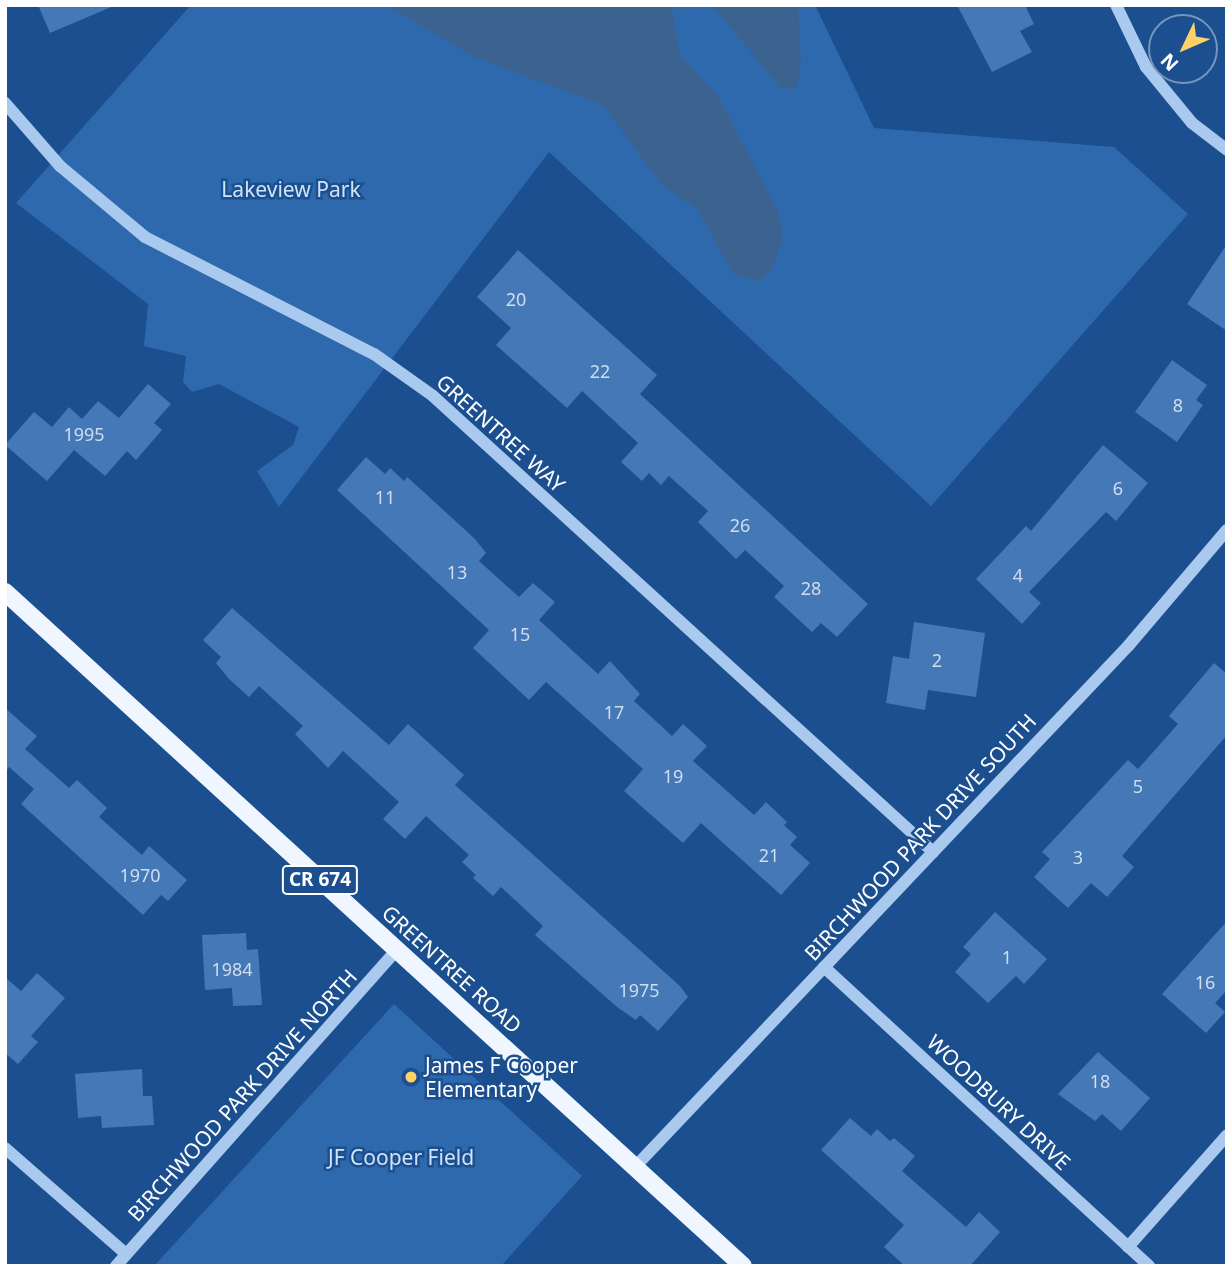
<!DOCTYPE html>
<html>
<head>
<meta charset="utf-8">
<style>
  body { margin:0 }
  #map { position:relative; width:1232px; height:1271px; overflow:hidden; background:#1b4f8f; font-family:"Noto Sans",sans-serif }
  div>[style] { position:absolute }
  .green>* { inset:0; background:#2e69ad }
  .water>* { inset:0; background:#3c6290 }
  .building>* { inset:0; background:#4478b7 }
  .minor>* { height:12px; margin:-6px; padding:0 6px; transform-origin:6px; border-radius:6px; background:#a9c9ee }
  .major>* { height:18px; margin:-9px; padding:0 9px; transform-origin:9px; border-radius:9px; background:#f0f6ff }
  .dots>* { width:19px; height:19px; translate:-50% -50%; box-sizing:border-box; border:4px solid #1b4f8f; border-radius:50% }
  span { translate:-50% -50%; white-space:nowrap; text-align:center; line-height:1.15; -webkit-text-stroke:5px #1b4f8f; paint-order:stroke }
  .number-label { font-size:18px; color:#d0dded }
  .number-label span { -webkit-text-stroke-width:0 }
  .shield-label span { padding:2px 5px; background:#1b4f8f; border:2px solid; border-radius:5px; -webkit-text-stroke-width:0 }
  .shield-label { font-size:19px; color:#fff; font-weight:700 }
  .park-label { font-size:21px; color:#cfe3fa }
  .street-label { font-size:21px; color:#fff }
  .poi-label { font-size:21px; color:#fff }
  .left { translate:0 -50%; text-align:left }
  .frame { position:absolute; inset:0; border:7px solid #fff; pointer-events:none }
  .north { position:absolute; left:1148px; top:14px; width:70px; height:70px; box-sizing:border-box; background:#1b4f8f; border:2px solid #7695bc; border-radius:50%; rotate:226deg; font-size:19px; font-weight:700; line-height:28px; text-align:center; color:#fff }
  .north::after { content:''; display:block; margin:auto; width:24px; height:32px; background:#ffd166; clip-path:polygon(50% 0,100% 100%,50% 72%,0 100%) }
</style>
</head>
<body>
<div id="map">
  <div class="green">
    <div style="clip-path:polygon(191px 5px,815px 5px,874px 128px,1114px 147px,1188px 214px,931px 506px,549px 152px,279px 507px,257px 471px,293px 445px,299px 427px,219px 384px,192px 392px,183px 382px,186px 356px,144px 346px,148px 304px,16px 203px)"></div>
    <div style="clip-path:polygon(394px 1004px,582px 1176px,501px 1266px,154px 1266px)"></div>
  </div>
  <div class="water">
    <div style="clip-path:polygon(387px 5px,671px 5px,680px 55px,718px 96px,778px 212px,783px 239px,772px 269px,759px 281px,734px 275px,698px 210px,662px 185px,603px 105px,472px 56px)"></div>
    <div style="clip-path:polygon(712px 5px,798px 5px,801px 65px,796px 89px,781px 88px)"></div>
  </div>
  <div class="building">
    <div style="clip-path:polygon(38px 5px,116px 5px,50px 33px)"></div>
    <div style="clip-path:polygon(957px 5px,1025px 5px,1034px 24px,1020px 31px,1032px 52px,992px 72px)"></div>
    <div style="clip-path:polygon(1227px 244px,1227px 331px,1187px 304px)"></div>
    <div style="clip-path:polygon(518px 250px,657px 375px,640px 394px,868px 604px,837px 637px,821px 623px,812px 632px,774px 597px,784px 586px,745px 550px,736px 559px,698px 522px,708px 511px,669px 476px,661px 485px,649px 473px,642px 481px,621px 462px,638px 443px,582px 391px,567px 408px,496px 345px,511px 328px,477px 297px)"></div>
    <div style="clip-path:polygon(1172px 360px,1207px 385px,1196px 400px,1203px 405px,1177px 442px,1135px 412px)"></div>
    <div style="clip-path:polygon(148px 384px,171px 404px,154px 423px,162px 430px,136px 460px,127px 451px,105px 476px,74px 450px,47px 481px,5px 445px,34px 412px,52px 427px,69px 407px,82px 419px,98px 401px,119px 418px)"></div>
    <div style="clip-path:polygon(1103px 445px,1148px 483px,1116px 521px,1106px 512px,1029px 592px,1041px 603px,1022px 624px,976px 579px,1026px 526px,1031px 531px)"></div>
    <div style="clip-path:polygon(366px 457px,385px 474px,390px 468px,404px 481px,407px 477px,427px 495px,475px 539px,486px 553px,479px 561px,519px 597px,533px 583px,555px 602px,539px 620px,598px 674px,610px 661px,640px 694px,634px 701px,672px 736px,683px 724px,707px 746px,693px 761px,754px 815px,766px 802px,787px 822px,784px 825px,797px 837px,790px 845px,810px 863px,781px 895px,701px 823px,683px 843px,624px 791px,643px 769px,546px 682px,529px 700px,473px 648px,489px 630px,337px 490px)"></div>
    <div style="clip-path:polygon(232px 608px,389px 745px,408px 724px,464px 775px,455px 785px,680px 986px,688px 997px,658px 1031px,640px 1015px,636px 1020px,617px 1007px,535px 935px,543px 926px,501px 887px,493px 896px,473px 878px,476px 875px,462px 862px,469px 855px,426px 816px,405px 839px,383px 819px,399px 802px,343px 751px,328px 768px,295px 734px,303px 726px,259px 686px,249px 697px,229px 679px,216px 663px,221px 657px,203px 640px)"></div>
    <div style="clip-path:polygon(914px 622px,985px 633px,976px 697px,928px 690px,925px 710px,886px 703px,893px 656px,909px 659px)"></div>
    <div style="clip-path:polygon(1214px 663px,1227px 674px,1227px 735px,1122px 856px,1134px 867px,1107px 897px,1091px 883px,1068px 908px,1034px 877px,1050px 859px,1042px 852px,1128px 760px,1138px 769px,1178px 724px,1169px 716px)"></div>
    <div style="clip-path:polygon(5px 708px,37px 736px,25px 749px,69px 788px,77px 780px,107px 808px,99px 817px,142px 855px,149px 846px,187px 880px,168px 901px,161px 895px,143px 915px,21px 804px,34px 789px,9px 767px,5px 772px)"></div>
    <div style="clip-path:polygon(995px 912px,1047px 959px,1024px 984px,1016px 976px,988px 1003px,955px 972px,971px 954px,963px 947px)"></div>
    <div style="clip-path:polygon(1227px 921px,1227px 990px,1215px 1003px,1225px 1012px,1206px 1033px,1162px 994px)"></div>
    <div style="clip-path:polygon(246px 933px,247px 950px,258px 949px,262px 1005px,233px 1006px,232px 988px,205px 990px,202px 935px)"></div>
    <div style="clip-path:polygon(37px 973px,65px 998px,31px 1036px,38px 1042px,18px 1064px,5px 1053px,5px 977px,21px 991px)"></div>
    <div style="clip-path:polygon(1098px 1052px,1150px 1098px,1121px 1131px,1102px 1114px,1095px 1121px,1058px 1094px)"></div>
    <div style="clip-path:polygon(142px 1069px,143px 1096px,152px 1096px,154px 1125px,102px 1128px,101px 1116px,78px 1118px,75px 1074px)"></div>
    <div style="clip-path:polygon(850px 1118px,871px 1136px,877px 1129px,890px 1141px,894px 1138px,915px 1156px,902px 1171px,966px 1227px,979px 1212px,1000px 1232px,970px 1266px,905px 1266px,884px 1247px,904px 1225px,821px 1150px)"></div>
  </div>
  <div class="minor">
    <div style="left:1116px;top:5px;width:69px;rotate:64.2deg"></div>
    <div style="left:1146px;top:67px;width:72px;rotate:50.6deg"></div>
    <div style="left:1192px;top:123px;width:44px;rotate:37.6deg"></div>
    <div style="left:5px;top:103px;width:84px;rotate:48.9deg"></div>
    <div style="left:60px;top:166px;width:111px;rotate:39.9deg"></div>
    <div style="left:145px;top:237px;width:257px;rotate:27.1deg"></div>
    <div style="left:374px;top:354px;width:72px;rotate:35.4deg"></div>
    <div style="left:433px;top:396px;width:677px;rotate:42.36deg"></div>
    <div style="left:824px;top:967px;width:442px;rotate:42.6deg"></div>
    <div style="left:5px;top:1148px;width:161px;rotate:41.2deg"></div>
    <div style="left:635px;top:1167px;width:719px;rotate:-46.58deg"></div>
    <div style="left:1129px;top:645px;width:151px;rotate:-49.6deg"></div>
    <div style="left:1128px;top:1247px;width:149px;rotate:-48.5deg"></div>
    <div style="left:116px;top:1266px;width:423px;rotate:-48.4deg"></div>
  </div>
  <div class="major">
    <div style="left:5px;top:592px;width:999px;rotate:42.4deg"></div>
  </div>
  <div class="dots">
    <div style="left:411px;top:1077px;background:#ffd166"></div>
  </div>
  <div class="number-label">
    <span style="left:516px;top:299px">20</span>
    <span style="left:600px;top:371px">22</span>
    <span style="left:1178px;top:405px">8</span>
    <span style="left:84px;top:434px">1995</span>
    <span style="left:1118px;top:488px">6</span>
    <span style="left:385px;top:497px">11</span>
    <span style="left:740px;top:525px">26</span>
    <span style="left:457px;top:572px">13</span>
    <span style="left:1018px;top:575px">4</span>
    <span style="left:811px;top:588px">28</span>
    <span style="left:520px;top:634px">15</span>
    <span style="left:937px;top:660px">2</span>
    <span style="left:614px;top:712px">17</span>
    <span style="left:673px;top:776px">19</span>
    <span style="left:1138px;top:786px">5</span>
    <span style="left:769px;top:855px">21</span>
    <span style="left:1078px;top:857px">3</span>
    <span style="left:140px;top:875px">1970</span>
    <span style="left:1007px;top:957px">1</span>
    <span style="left:232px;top:969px">1984</span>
    <span style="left:1205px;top:982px">16</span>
    <span style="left:639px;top:990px">1975</span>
    <span style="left:1100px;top:1081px">18</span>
  </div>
  <div class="shield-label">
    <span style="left:320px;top:880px">CR 674</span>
  </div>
  <div class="park-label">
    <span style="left:291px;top:189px">Lakeview Park</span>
    <span style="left:401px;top:1157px">JF Cooper Field</span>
  </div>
  <div class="street-label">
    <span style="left:501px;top:433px;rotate:42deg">GREENTREE WAY</span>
    <span style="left:920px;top:837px;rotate:-47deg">BIRCHWOOD PARK DRIVE SOUTH</span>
    <span style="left:452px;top:969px;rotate:42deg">GREENTREE ROAD</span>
    <span style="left:242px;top:1095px;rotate:-48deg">BIRCHWOOD PARK DRIVE NORTH</span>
    <span style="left:999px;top:1102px;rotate:43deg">WOODBURY DRIVE</span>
  </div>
  <div class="poi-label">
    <span class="left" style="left:425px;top:1077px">James F Cooper<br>Elementary</span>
  </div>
  <div class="frame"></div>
  <div class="north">N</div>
</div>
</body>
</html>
